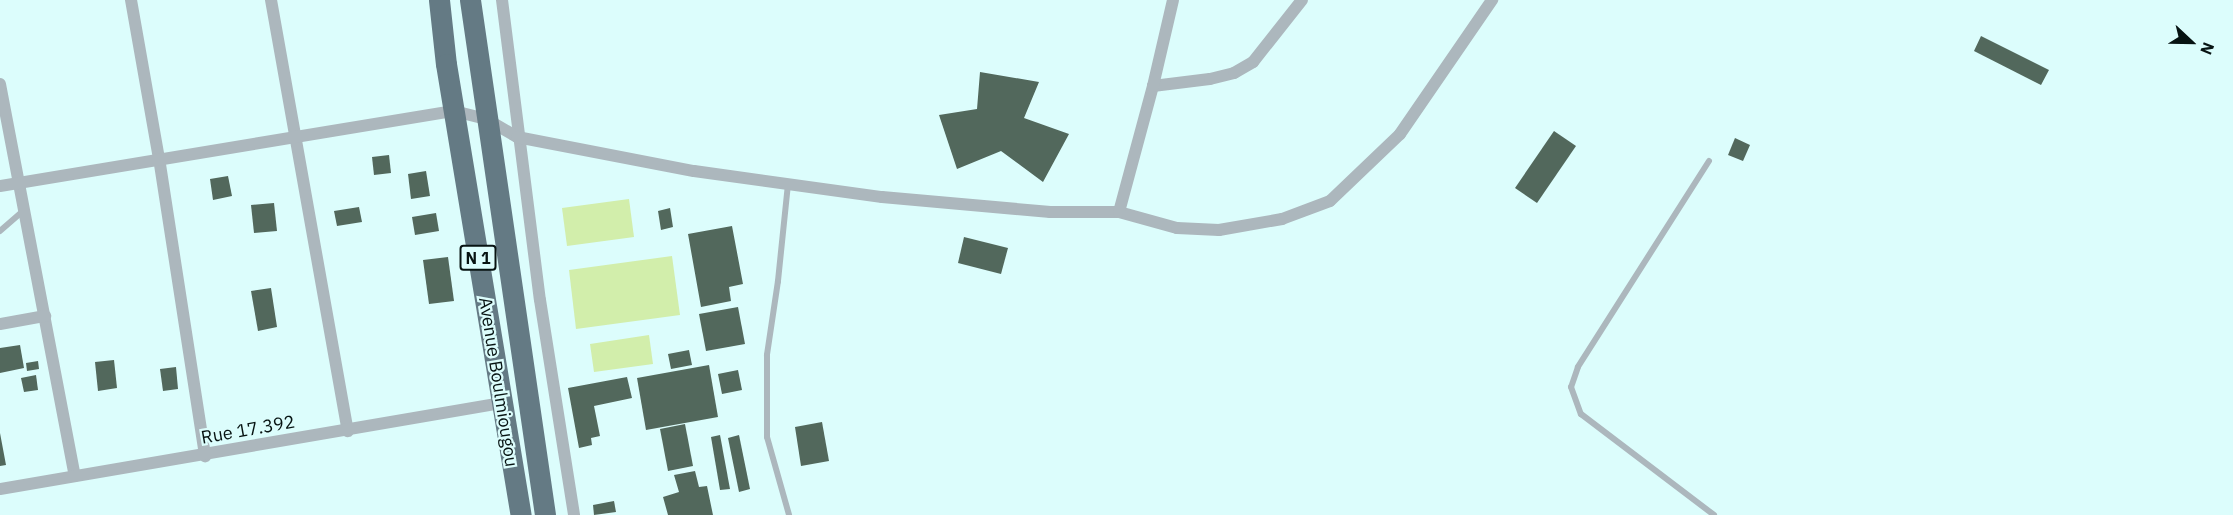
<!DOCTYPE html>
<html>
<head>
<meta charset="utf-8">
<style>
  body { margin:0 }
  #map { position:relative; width:2233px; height:515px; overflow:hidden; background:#dcfdfc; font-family:"IBM Plex Sans",sans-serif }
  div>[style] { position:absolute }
  .green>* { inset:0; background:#d2eeab }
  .building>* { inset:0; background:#52685c }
  .service>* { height:6px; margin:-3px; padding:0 3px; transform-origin:3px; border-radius:3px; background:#acb7bd }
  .minor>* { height:12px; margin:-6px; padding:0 6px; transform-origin:6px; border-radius:6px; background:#acb7bd }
  .trunk>* { height:21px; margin:-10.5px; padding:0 10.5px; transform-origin:10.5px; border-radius:10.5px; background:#647a84 }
  span { translate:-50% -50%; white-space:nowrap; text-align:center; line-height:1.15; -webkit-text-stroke:4.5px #dcfdfc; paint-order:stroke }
  .shield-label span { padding:2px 4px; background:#dcfdfc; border:2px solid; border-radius:4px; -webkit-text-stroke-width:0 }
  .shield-label { font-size:16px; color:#071312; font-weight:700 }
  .street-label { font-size:18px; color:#071312 }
  .north { position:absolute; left:2161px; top:12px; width:60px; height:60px; -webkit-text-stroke:4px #dcfdfc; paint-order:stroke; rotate:112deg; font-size:16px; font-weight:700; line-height:24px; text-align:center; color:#071312 }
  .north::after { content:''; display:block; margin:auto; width:21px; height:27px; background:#071312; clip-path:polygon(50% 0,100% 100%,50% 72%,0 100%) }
</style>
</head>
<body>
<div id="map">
  <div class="green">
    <div style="clip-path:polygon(629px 199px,634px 237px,567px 246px,562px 208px)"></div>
    <div style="clip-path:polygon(672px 256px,680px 315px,576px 329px,569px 270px)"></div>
    <div style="clip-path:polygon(649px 335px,653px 364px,594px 372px,590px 344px)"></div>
  </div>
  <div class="building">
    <div style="clip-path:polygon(1981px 36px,2049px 70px,2041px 85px,1974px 51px)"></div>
    <div style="clip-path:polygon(980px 72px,1039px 82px,1024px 118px,1069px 134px,1043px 182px,1001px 151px,957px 169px,939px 115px,977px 109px)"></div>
    <div style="clip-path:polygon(1554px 131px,1576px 146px,1537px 203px,1515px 188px)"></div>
    <div style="clip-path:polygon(1735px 138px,1750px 145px,1743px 161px,1728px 155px)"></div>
    <div style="clip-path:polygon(389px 155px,391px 173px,374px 175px,372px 157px)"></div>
    <div style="clip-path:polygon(426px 171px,430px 196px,411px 199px,408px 174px)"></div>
    <div style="clip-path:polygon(228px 176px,232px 196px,213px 200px,210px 179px)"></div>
    <div style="clip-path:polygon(274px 203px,277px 231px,254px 233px,251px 205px)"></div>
    <div style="clip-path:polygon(359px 207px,362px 222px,337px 226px,334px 211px)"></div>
    <div style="clip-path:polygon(670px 208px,673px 227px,661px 230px,658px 211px)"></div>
    <div style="clip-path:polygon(436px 213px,439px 231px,415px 235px,412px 217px)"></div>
    <div style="clip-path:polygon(732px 226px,743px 284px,729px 287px,731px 301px,701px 307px,688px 234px)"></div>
    <div style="clip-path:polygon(964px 237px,1008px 248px,1001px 274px,958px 263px)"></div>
    <div style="clip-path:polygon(448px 257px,454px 301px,429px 304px,423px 260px)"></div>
    <div style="clip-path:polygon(271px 288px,277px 327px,258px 331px,251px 291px)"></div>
    <div style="clip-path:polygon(738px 307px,745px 344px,706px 351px,699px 314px)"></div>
    <div style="clip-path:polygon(20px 345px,24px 368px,0 373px,0 348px)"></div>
    <div style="clip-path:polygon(689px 350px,692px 365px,671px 369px,668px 354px)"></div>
    <div style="clip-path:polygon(114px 360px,117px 388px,98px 391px,95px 362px)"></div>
    <div style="clip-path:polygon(38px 361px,39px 369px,27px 371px,26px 363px)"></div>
    <div style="clip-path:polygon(709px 365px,718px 417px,646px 430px,637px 378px)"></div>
    <div style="clip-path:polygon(176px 367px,178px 389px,163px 391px,160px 369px)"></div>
    <div style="clip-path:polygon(738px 370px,742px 390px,722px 394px,718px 374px)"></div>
    <div style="clip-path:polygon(36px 375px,38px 390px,24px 392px,21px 378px)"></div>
    <div style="clip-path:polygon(627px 377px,632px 398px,594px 406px,600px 436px,591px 438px,592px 445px,579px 448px,568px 388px)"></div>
    <div style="clip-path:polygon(822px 422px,829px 461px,801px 466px,795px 427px)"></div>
    <div style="clip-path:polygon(685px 424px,693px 466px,668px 471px,660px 429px)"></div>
    <div style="clip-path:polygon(0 433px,6px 465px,0 466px)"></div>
    <div style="clip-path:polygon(720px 435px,730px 489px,720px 490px,711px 437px)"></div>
    <div style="clip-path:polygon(739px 435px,750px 489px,739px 492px,728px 438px)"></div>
    <div style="clip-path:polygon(695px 471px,699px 487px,707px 486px,713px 515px,668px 515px,663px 497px,679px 492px,674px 475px)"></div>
    <div style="clip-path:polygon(614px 501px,616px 512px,594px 515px,593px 505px)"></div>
  </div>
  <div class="service">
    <div style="left:1709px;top:161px;width:244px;rotate:122.5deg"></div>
    <div style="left:1578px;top:367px;width:21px;rotate:109deg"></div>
    <div style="left:1571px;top:387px;width:29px;rotate:70deg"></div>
    <div style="left:1581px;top:414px;width:167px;rotate:37.2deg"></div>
    <div style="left:788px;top:184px;width:98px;rotate:95.9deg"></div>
    <div style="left:778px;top:281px;width:75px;rotate:98.5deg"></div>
    <div style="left:767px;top:355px;width:82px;rotate:90deg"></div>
    <div style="left:767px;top:437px;width:81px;rotate:74.2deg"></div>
    <div style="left:0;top:231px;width:32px;rotate:-41deg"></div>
  </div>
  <div class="minor">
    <div style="left:131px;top:0;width:160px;rotate:80deg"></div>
    <div style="left:159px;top:158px;width:302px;rotate:81.2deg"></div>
    <div style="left:271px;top:0;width:438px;rotate:79.9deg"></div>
    <div style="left:502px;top:0;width:302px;rotate:82.8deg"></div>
    <div style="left:540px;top:300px;width:218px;rotate:81deg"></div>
    <div style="left:0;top:84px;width:399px;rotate:79.2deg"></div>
    <div style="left:1153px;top:86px;width:57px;rotate:-7deg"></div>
    <div style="left:1210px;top:79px;width:25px;rotate:-14deg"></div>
    <div style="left:1234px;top:73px;width:22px;rotate:-30deg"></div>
    <div style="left:1253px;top:62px;width:79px;rotate:-51.7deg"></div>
    <div style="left:0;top:186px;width:460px;rotate:-9.4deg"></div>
    <div style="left:454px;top:111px;width:33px;rotate:14deg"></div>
    <div style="left:486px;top:119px;width:36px;rotate:30deg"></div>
    <div style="left:517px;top:137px;width:180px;rotate:10.9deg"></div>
    <div style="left:694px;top:171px;width:190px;rotate:7.9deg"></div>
    <div style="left:882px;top:197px;width:169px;rotate:5.1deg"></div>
    <div style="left:1050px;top:212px;width:69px"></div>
    <div style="left:1119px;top:212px;width:60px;rotate:15.4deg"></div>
    <div style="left:1177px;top:228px;width:42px;rotate:2.7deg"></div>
    <div style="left:1219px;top:230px;width:64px;rotate:-9.9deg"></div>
    <div style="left:1282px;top:219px;width:51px;rotate:-20.6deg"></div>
    <div style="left:1330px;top:201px;width:97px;rotate:-43.7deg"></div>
    <div style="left:1400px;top:134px;width:163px;rotate:-55.5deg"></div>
    <div style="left:1119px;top:212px;width:131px;rotate:-74.9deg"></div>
    <div style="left:1153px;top:86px;width:88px;rotate:-76.9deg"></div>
    <div style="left:0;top:324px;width:46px;rotate:-10.1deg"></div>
    <div style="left:0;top:489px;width:508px;rotate:-9.74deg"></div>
  </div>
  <div class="trunk">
    <div style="left:439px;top:0;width:64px;rotate:83.8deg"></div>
    <div style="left:446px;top:64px;width:457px;rotate:80.6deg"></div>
    <div style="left:470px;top:0;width:520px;rotate:81.71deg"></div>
  </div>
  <div class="shield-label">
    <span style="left:478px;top:258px">N 1</span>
  </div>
  <div class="street-label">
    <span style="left:498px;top:382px;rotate:81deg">Avenue Boulmiougou</span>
    <span style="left:248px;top:430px;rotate:-10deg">Rue 17.392</span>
  </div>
  <div class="north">N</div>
</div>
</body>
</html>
